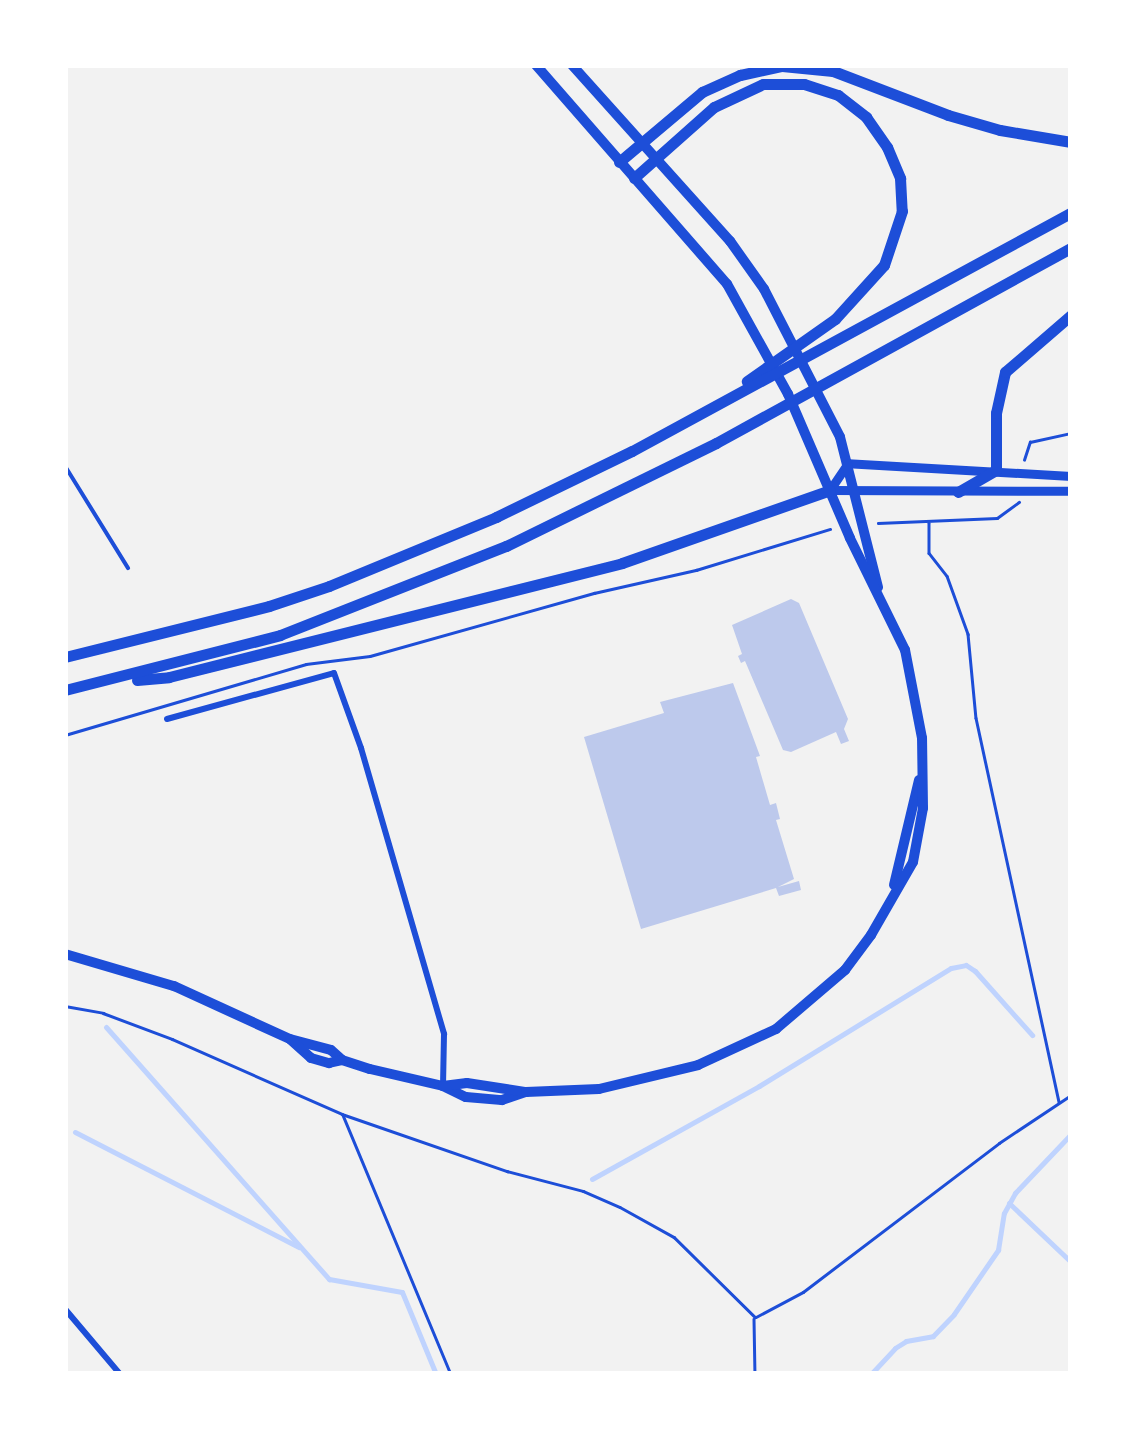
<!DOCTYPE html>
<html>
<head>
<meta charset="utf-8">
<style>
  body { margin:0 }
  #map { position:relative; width:1136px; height:1439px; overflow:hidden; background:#f2f2f2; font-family:"Roboto Condensed",sans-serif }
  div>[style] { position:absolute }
  .stream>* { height:5px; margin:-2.5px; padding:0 2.5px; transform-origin:2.5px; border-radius:2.5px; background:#bfd3fe }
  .building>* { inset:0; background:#bdc9ec }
  .path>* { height:2.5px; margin:-1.25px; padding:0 1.25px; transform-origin:1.25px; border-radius:1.25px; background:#1d4ed8 }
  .service>* { height:4px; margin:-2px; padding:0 2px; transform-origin:2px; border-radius:2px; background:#1d4ed8 }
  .minor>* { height:6px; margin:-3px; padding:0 3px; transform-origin:3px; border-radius:3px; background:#1d4ed8 }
  .secondary>* { height:9px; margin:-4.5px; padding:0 4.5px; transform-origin:4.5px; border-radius:4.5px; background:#1d4ed8 }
  .primary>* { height:10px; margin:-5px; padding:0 5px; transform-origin:5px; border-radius:5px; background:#1d4ed8 }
  .trunk>* { height:11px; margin:-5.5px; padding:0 5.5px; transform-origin:5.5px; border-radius:5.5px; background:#1d4ed8 }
  span { translate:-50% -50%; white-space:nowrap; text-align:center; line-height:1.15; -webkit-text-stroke:8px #fff; paint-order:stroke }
  .frame { position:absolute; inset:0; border:68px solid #fff; pointer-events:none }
</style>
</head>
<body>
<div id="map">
  <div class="stream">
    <div style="left:106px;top:1027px;width:337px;rotate:48.5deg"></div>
    <div style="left:329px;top:1279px;width:74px;rotate:10.1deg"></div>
    <div style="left:402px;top:1292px;width:89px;rotate:67.5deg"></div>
    <div style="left:75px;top:1132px;width:252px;rotate:27.2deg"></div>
    <div style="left:592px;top:1179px;width:191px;rotate:-29.1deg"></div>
    <div style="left:759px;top:1086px;width:225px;rotate:-31.6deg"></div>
    <div style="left:951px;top:968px;width:15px;rotate:-11deg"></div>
    <div style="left:966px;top:965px;width:11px;rotate:34deg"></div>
    <div style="left:975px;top:971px;width:86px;rotate:48.3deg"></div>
    <div style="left:1009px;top:1203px;width:86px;rotate:43.6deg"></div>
    <div style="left:871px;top:1374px;width:35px;rotate:-47deg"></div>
    <div style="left:895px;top:1348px;width:13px;rotate:-32deg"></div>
    <div style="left:906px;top:1341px;width:27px;rotate:-10deg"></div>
    <div style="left:933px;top:1336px;width:30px;rotate:-46deg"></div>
    <div style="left:954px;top:1314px;width:78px;rotate:-55.5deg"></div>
    <div style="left:998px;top:1250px;width:37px;rotate:-81deg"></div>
    <div style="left:1004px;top:1213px;width:23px;rotate:-61deg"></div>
    <div style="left:1015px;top:1193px;width:81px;rotate:-46.5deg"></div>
  </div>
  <div class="building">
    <div style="clip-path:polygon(791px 599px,799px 603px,848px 719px,844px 729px,849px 741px,841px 744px,836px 732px,791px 752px,783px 750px,745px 661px,741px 663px,738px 656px,742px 654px,732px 625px)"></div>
    <div style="clip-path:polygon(733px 683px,760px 756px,756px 757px,770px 805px,776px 803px,780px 819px,776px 820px,794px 879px,778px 887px,799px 881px,801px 890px,779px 896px,776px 888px,641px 929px,584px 737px,664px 713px,660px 702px)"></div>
  </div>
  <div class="path">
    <div style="left:1024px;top:460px;width:19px;rotate:-72deg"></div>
    <div style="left:1030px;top:442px;width:42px;rotate:-12.4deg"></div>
    <div style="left:878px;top:523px;width:119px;rotate:-2.4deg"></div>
    <div style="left:997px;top:518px;width:27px;rotate:-36deg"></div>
    <div style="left:929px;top:523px;width:30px;rotate:90deg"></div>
    <div style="left:929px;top:553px;width:29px;rotate:52deg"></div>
    <div style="left:947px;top:576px;width:62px;rotate:70.1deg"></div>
    <div style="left:968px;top:634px;width:84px;rotate:84.6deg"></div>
    <div style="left:976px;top:718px;width:393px;rotate:77.8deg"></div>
    <div style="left:65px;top:735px;width:251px;rotate:-16.4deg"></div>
    <div style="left:306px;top:664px;width:64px;rotate:-7.1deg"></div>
    <div style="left:370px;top:656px;width:233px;rotate:-15.7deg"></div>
    <div style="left:594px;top:593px;width:105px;rotate:-12.7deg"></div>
    <div style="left:696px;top:570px;width:140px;rotate:-17deg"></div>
    <div style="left:65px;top:1006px;width:39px;rotate:10deg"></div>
    <div style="left:103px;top:1013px;width:74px;rotate:20.6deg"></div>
    <div style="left:172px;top:1039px;width:186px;rotate:23.8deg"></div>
    <div style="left:342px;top:1114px;width:175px;rotate:19.1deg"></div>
    <div style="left:507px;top:1171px;width:79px;rotate:14.7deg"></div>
    <div style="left:583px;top:1191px;width:40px;rotate:23.4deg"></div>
    <div style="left:620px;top:1207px;width:62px;rotate:29.1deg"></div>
    <div style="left:674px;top:1237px;width:114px;rotate:44.6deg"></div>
    <div style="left:343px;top:1115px;width:281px;rotate:67.4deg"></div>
    <div style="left:756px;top:1317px;width:53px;rotate:-28deg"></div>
    <div style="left:803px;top:1292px;width:246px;rotate:-37.2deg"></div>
    <div style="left:999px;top:1143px;width:87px;rotate:-33.7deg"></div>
    <div style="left:754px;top:1319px;width:55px;rotate:89deg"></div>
  </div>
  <div class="service">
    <div style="left:65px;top:466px;width:120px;rotate:58.3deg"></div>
  </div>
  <div class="minor">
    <div style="left:167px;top:719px;width:173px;rotate:-15.4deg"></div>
    <div style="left:334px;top:673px;width:80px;rotate:70.2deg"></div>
    <div style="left:361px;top:748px;width:298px;rotate:73.8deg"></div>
    <div style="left:444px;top:1034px;width:52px;rotate:91.1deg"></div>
    <div style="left:65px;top:1309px;width:85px;rotate:49.8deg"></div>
  </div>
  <div class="secondary">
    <div style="left:1071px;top:476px;width:223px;rotate:-176.7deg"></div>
    <div style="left:848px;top:463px;width:32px;rotate:124deg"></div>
    <div style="left:830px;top:490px;width:241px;rotate:0.2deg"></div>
  </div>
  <div class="primary">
    <div style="left:572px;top:65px;width:237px;rotate:48.1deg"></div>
    <div style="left:730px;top:241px;width:59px;rotate:54.7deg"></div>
    <div style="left:764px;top:289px;width:166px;rotate:62.8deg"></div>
    <div style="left:840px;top:437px;width:155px;rotate:75.8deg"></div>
    <div style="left:894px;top:885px;width:108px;rotate:-76.6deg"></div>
    <div style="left:65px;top:954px;width:114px;rotate:16.4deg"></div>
    <div style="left:174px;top:986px;width:128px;rotate:24.6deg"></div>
    <div style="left:290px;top:1039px;width:42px;rotate:15deg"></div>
    <div style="left:331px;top:1050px;width:15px;rotate:42deg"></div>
    <div style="left:342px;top:1060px;width:29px;rotate:18deg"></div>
    <div style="left:370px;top:1069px;width:75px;rotate:13.1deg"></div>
    <div style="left:443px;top:1086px;width:25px;rotate:26deg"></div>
    <div style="left:466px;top:1097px;width:36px;rotate:5deg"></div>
    <div style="left:502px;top:1100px;width:24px;rotate:-19deg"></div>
    <div style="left:291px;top:1040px;width:27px;rotate:42deg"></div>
    <div style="left:311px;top:1058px;width:19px;rotate:16deg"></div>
    <div style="left:329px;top:1063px;width:13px;rotate:-13deg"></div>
    <div style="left:443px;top:1086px;width:24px;rotate:-7deg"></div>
    <div style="left:467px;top:1083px;width:60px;rotate:8.7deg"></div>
    <div style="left:526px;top:1092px;width:73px;rotate:-2.4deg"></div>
    <div style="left:599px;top:1089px;width:102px;rotate:-13.6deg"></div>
    <div style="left:698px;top:1065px;width:86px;rotate:-24.8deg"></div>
    <div style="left:776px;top:1029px;width:91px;rotate:-40.5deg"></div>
    <div style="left:845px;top:970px;width:44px;rotate:-53.4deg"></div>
    <div style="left:871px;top:935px;width:84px;rotate:-60.1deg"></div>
    <div style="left:913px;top:862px;width:55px;rotate:-79.5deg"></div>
    <div style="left:923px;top:808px;width:70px;rotate:-90.8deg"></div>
    <div style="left:922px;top:738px;width:90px;rotate:-100.9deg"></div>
    <div style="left:905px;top:650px;width:125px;rotate:-116.2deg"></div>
    <div style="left:850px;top:538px;width:157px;rotate:-113.3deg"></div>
    <div style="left:788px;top:394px;width:126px;rotate:-119deg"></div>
    <div style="left:727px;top:284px;width:291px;rotate:-131.1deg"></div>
  </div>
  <div class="trunk">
    <div style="left:619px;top:162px;width:109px;rotate:-40.1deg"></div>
    <div style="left:702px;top:92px;width:42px;rotate:-24.1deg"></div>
    <div style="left:740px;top:75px;width:43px;rotate:-12.1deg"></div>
    <div style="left:782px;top:66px;width:51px;rotate:5.6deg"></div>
    <div style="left:833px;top:71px;width:123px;rotate:20.9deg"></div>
    <div style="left:948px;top:115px;width:54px;rotate:16.1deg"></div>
    <div style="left:1000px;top:130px;width:72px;rotate:9.6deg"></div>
    <div style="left:634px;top:178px;width:107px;rotate:-41.6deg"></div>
    <div style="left:714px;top:107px;width:54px;rotate:-25.1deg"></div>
    <div style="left:763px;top:84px;width:41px"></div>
    <div style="left:804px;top:84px;width:36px;rotate:18deg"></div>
    <div style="left:838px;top:95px;width:36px;rotate:38deg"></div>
    <div style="left:866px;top:117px;width:37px;rotate:55deg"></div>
    <div style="left:887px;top:147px;width:34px;rotate:67deg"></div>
    <div style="left:900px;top:178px;width:33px;rotate:87deg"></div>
    <div style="left:902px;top:211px;width:57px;rotate:108.4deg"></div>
    <div style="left:884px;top:265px;width:73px;rotate:132.2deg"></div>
    <div style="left:835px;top:319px;width:108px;rotate:144.8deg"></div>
    <div style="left:958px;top:492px;width:44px;rotate:-30.1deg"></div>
    <div style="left:996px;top:470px;width:57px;rotate:-90deg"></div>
    <div style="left:996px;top:413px;width:42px;rotate:-77.6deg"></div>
    <div style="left:1005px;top:372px;width:87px;rotate:-40.8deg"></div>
    <div style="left:65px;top:657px;width:210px;rotate:-14deg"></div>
    <div style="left:269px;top:606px;width:63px;rotate:-18.4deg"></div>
    <div style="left:329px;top:586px;width:181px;rotate:-22.4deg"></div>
    <div style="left:496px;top:517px;width:151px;rotate:-25.9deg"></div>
    <div style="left:632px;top:451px;width:499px;rotate:-28.5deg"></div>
    <div style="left:137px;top:680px;width:32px;rotate:-5deg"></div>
    <div style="left:169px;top:677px;width:467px;rotate:-14.1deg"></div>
    <div style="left:622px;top:563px;width:220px;rotate:-19.3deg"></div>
    <div style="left:65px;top:690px;width:222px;rotate:-14.3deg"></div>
    <div style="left:280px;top:635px;width:243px;rotate:-21.5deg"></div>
    <div style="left:506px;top:546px;width:234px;rotate:-26.1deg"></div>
    <div style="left:716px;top:443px;width:405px;rotate:-28.8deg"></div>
  </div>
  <div class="frame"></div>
</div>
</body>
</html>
